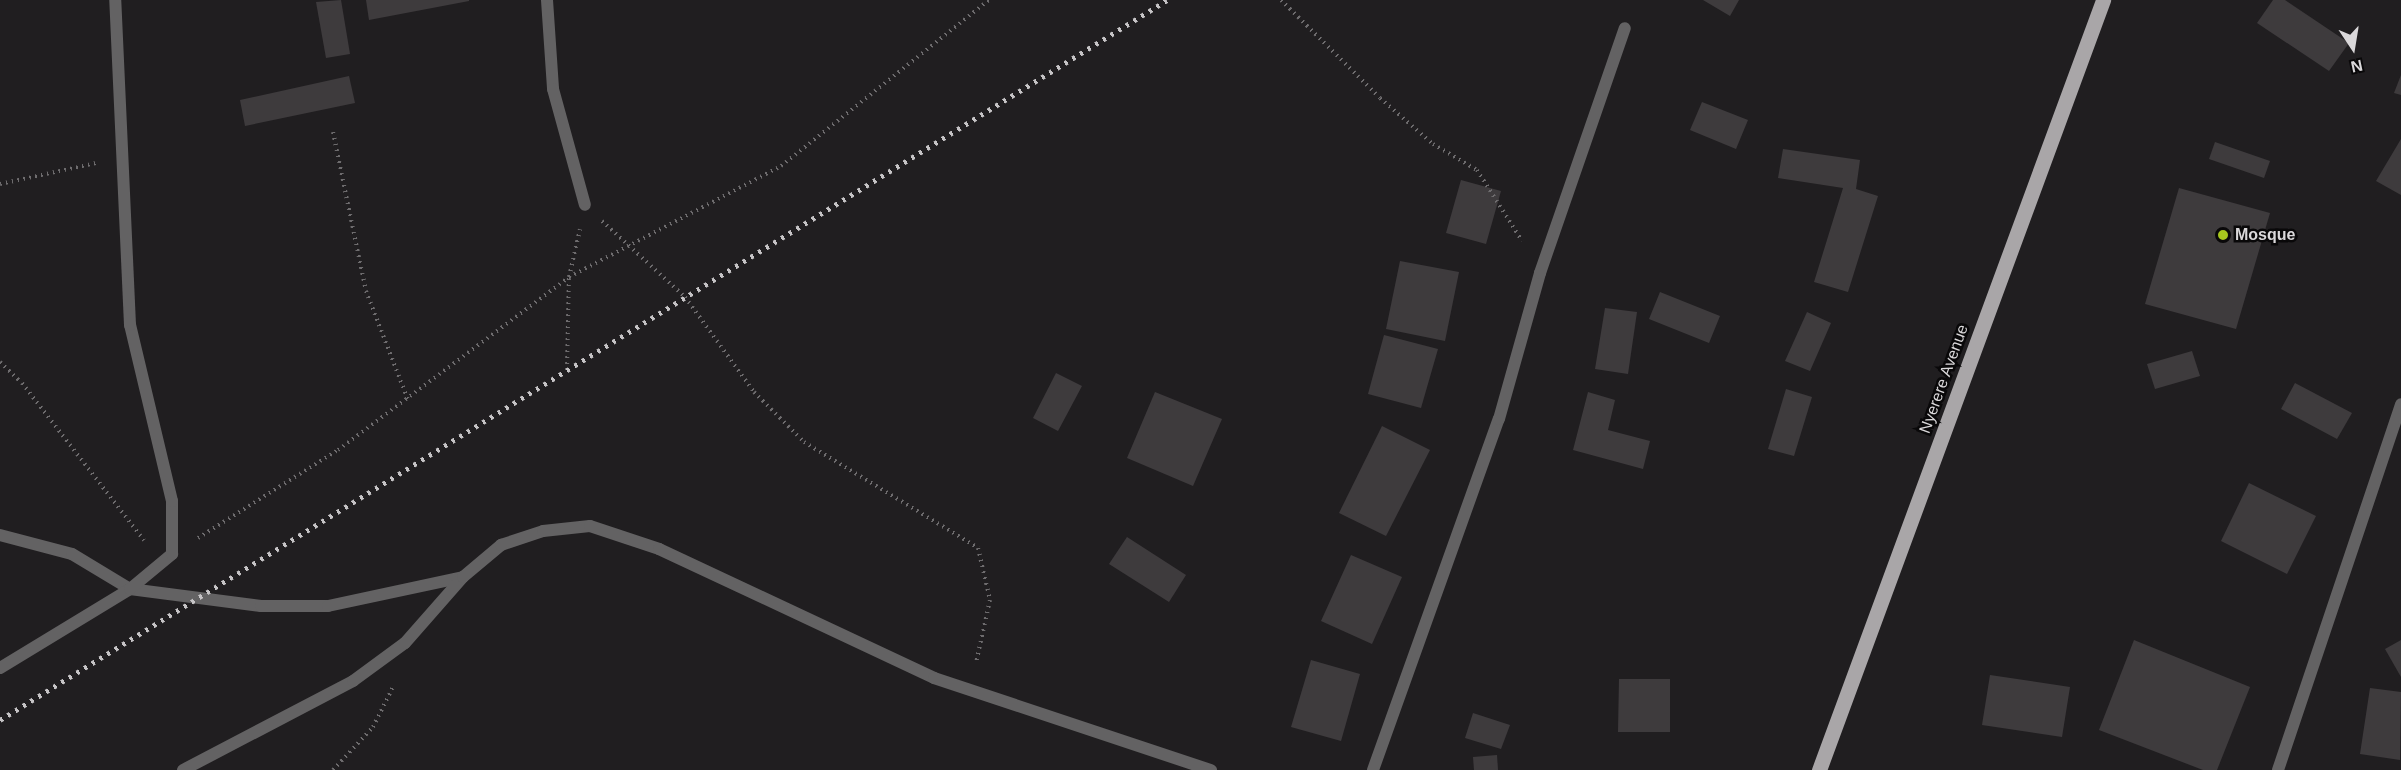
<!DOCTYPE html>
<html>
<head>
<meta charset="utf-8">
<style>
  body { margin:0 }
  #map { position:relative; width:2401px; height:770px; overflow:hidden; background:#201e20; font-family:Arial,sans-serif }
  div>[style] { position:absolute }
  .building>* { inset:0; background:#3e3b3d }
  .path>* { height:4px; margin-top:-2px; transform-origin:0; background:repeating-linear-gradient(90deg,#6e6c6e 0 1.5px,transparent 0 6px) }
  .minor>* { height:12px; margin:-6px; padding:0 6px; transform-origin:6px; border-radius:6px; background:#636263 }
  .primary>* { height:15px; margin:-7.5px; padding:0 7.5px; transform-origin:7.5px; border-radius:7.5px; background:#a9a6a8 }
  .rail>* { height:4.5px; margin-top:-2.25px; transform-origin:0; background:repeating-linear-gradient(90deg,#c6c4c6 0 3px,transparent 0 9px) }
  .dots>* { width:16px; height:16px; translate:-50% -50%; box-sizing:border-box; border:3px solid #090809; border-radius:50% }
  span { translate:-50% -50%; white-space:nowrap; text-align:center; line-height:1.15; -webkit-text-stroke:5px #090809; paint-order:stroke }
  .poi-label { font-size:16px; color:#dad8da; font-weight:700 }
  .left { translate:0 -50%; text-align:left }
  .street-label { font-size:16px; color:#dad8da }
  .north { position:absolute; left:2323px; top:18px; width:60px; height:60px; -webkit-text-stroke:4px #090809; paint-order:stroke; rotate:168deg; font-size:16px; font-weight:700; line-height:24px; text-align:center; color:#dad8da }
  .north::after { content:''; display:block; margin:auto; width:21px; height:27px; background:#dad8da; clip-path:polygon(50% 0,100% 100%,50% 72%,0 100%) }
</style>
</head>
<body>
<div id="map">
  <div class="building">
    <div style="clip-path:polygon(341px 0,350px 54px,326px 58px,316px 2px)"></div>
    <div style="clip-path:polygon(366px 0,469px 0,469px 1px,369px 20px)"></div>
    <div style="clip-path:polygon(1703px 0,1739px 0,1730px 16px)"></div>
    <div style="clip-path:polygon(2273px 0,2285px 0,2349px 43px,2329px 71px,2257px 23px)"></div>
    <div style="clip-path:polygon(2401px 75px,2401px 95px,2394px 93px)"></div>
    <div style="clip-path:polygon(349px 76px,355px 103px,245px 126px,240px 100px)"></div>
    <div style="clip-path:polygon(1702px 102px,1748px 120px,1736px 149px,1690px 130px)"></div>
    <div style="clip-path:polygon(2401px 139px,2401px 195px,2376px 181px)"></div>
    <div style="clip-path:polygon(2215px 142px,2270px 161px,2264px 178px,2209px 159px)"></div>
    <div style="clip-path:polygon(1783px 149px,1860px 160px,1856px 189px,1878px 196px,1848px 292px,1814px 282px,1843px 188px,1778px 178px)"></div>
    <div style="clip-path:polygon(1461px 180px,1501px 191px,1486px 244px,1446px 233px)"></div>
    <div style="clip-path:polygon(2179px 188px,2270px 213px,2236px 329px,2145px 304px)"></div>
    <div style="clip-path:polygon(1400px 261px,1459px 272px,1445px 341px,1386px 329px)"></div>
    <div style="clip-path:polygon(1660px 292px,1720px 316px,1709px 343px,1649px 319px)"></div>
    <div style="clip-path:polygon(1605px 308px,1637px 312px,1628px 374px,1595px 369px)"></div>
    <div style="clip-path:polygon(1807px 312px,1831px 323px,1810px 371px,1785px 361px)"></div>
    <div style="clip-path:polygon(1384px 335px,1438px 349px,1421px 408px,1368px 394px)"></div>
    <div style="clip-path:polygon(2192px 351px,2200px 376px,2155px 389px,2147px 364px)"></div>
    <div style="clip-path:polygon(1056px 373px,1082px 386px,1058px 431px,1033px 418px)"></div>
    <div style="clip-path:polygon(2295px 383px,2352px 413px,2337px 439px,2281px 409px)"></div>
    <div style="clip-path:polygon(1786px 389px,1812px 397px,1794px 456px,1768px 449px)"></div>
    <div style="clip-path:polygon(1155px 392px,1222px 419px,1193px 486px,1127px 458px)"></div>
    <div style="clip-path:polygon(1588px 392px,1615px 400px,1608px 430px,1650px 441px,1643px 469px,1573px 450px)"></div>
    <div style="clip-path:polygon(1382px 426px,1430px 450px,1386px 536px,1339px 513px)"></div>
    <div style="clip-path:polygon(2249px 483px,2316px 516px,2287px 574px,2221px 541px)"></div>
    <div style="clip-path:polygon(1127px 537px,1186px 575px,1169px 602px,1109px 564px)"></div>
    <div style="clip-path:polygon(1351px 555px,1402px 577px,1372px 644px,1321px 621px)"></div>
    <div style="clip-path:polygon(2134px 640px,2250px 687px,2217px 770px,2203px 770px,2099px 730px)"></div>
    <div style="clip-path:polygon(2401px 640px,2401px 677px,2385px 649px)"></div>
    <div style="clip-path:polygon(1311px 660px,1360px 674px,1341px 741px,1291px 727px)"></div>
    <div style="clip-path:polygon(1990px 675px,2070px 687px,2062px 737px,1982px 725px)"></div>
    <div style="clip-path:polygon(1619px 679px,1670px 679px,1670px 732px,1618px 732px)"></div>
    <div style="clip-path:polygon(2370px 688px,2401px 692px,2400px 760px,2360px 754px)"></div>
    <div style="clip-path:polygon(1473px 713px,1510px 725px,1501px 749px,1465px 738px)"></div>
    <div style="clip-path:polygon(1497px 755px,1498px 770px,1474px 770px,1473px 757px)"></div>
  </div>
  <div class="path">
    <div style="left:1281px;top:0;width:139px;rotate:44.7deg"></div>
    <div style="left:1380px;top:98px;width:70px;rotate:41deg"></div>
    <div style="left:1433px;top:144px;width:51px;rotate:30.6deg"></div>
    <div style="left:1477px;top:170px;width:84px;rotate:57.6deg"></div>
    <div style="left:333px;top:132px;width:162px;rotate:78.3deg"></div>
    <div style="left:366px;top:291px;width:117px;rotate:68.9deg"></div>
    <div style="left:0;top:184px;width:98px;rotate:-12.3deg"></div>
    <div style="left:602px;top:221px;width:113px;rotate:42.5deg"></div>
    <div style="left:685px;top:297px;width:117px;rotate:54deg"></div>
    <div style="left:754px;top:392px;width:71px;rotate:45deg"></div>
    <div style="left:804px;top:442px;width:204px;rotate:31.3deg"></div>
    <div style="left:978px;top:548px;width:53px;rotate:77deg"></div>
    <div style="left:990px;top:600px;width:65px;rotate:102.5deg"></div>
    <div style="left:0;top:362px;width:30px;rotate:44deg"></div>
    <div style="left:22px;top:383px;width:199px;rotate:52.2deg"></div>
    <div style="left:567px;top:370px;width:93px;rotate:-88.8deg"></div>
    <div style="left:569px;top:277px;width:49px;rotate:-77.1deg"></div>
    <div style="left:198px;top:538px;width:165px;rotate:-32.2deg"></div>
    <div style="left:338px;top:450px;width:289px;rotate:-36.8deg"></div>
    <div style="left:569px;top:277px;width:239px;rotate:-27.6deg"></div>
    <div style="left:781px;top:166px;width:266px;rotate:-38.6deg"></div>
    <div style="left:333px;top:770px;width:59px;rotate:-47.1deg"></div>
    <div style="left:373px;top:727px;width:47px;rotate:-63.4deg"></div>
  </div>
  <div class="minor">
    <div style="left:547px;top:0;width:89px;rotate:86.1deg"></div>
    <div style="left:553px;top:89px;width:120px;rotate:74.6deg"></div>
    <div style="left:0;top:535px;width:74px;rotate:14.8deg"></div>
    <div style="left:72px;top:554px;width:68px;rotate:31.1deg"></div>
    <div style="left:130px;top:589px;width:132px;rotate:7.4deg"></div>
    <div style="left:261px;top:606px;width:67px"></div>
    <div style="left:328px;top:606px;width:138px;rotate:-12.1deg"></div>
    <div style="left:0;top:668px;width:152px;rotate:-31.3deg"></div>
    <div style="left:130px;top:589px;width:55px;rotate:-39.8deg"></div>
    <div style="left:172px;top:554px;width:53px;rotate:-90deg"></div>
    <div style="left:172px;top:501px;width:181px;rotate:-103.4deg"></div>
    <div style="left:130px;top:325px;width:325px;rotate:-92.6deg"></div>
    <div style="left:183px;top:770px;width:192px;rotate:-27.6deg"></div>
    <div style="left:353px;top:681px;width:64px;rotate:-36.2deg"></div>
    <div style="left:405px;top:643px;width:88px;rotate:-48.7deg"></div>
    <div style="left:463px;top:577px;width:50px;rotate:-40.1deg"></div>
    <div style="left:501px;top:545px;width:44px;rotate:-18.4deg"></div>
    <div style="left:543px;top:531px;width:47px;rotate:-6.1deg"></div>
    <div style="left:590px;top:526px;width:73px;rotate:18.4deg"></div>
    <div style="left:659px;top:549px;width:304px;rotate:25.1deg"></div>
    <div style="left:934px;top:678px;width:292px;rotate:18.4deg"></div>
    <div style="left:1373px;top:770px;width:373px;rotate:-70.3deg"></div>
    <div style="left:1499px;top:419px;width:152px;rotate:-74.3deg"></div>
    <div style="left:1540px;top:273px;width:259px;rotate:-70.9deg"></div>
    <div style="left:2278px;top:770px;width:386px;rotate:-71.4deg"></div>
  </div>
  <div class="primary">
    <div style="left:1819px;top:770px;width:821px;rotate:-69.75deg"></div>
  </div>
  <div class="rail">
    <div style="left:0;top:720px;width:1371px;rotate:-31.67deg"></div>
  </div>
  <div class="dots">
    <div style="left:2223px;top:235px;background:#a7c71e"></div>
  </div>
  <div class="poi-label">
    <span class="left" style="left:2235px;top:235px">Mosque</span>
  </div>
  <div class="street-label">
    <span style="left:1944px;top:379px;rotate:-70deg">Nyerere Avenue</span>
  </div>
  <div class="north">N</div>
</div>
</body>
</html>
